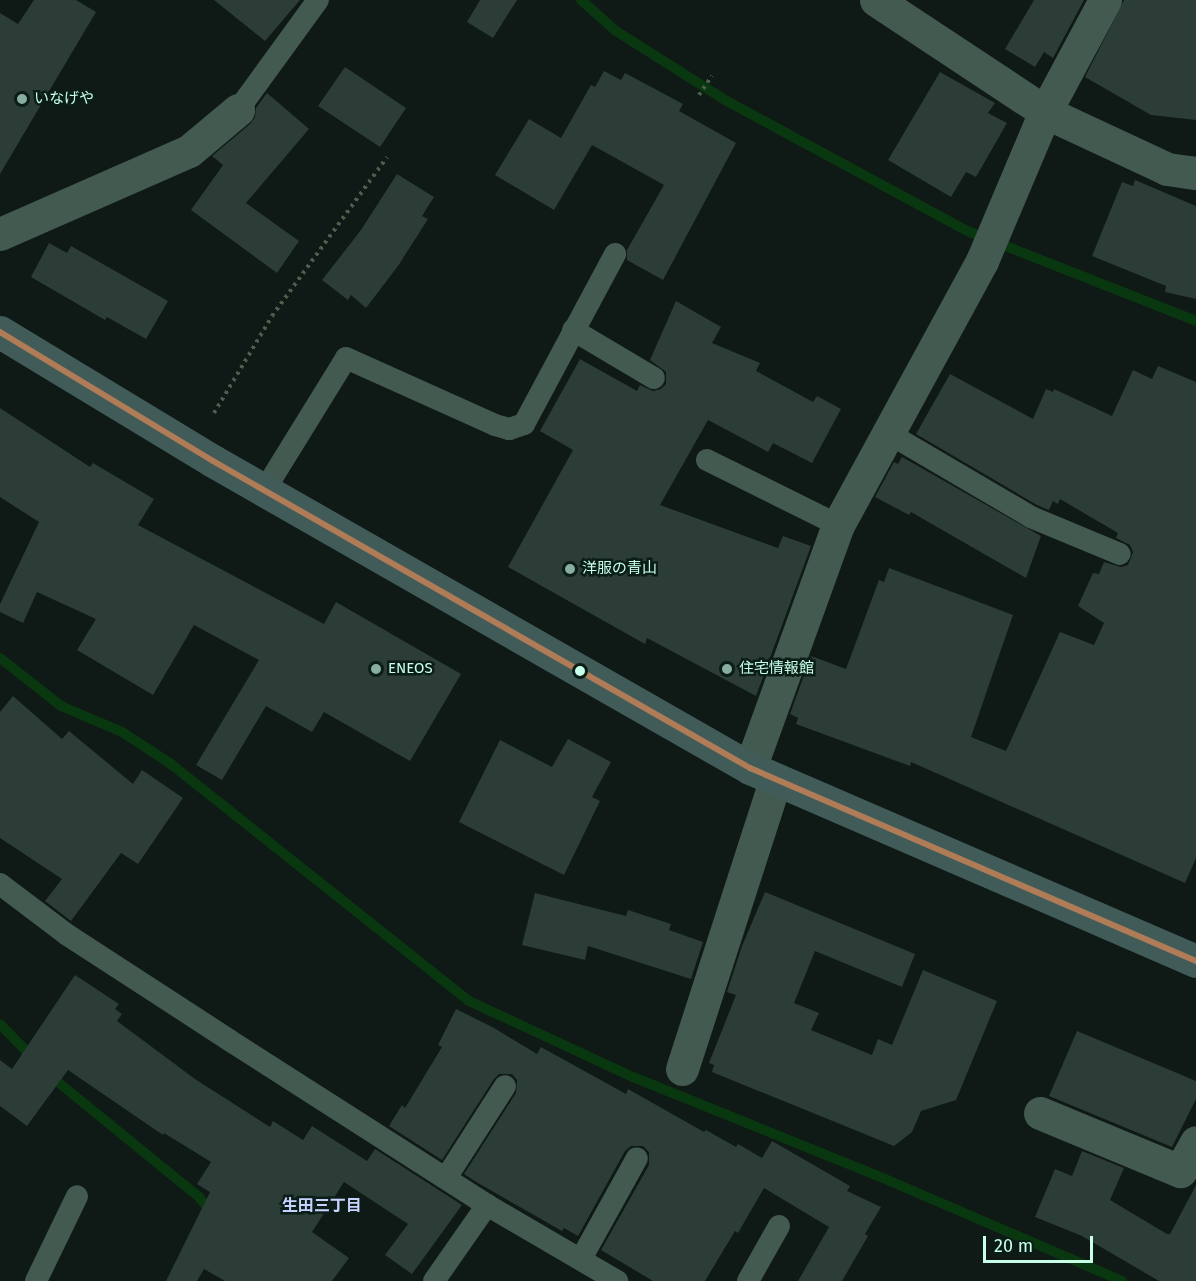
<!DOCTYPE html>
<html>
<head>
<meta charset="utf-8">
<style>
  body { margin:0 }
  #map { position:relative; width:1196px; height:1281px; overflow:hidden; background:#0f1916; font-family:"Fira Sans","Noto Sans JP",sans-serif }
  div>[style] { position:absolute }
  .stream>* { height:10px; margin:-5px; padding:0 5px; transform-origin:5px; border-radius:5px; background:#09370f }
  .building>* { inset:0; background:#2c3c37 }
  .path>* { height:4px; margin-top:-2px; transform-origin:0; background:repeating-linear-gradient(90deg,#4b5f4c 0 3px,transparent 0 7.5px) }
  .service>* { height:22px; margin:-11px; padding:0 11px; transform-origin:11px; border-radius:11px; background:#435a50 }
  .minor>* { height:33px; margin:-16.5px; padding:0 16.5px; transform-origin:16.5px; border-radius:16.5px; background:#435a50 }
  .primary>* { height:33px; margin:-16.5px; padding:0 16.5px; transform-origin:16.5px; border-radius:16.5px; background:#415c58 }
  .bus-1>* { height:6px; margin:-3px; padding:0 3px; transform-origin:3px; border-radius:3px; background:#b07c57 }
  .dots>* { width:16px; height:16px; translate:-50% -50%; box-sizing:border-box; border:3px solid #0b1d17; border-radius:50% }
  span { translate:-50% -50%; white-space:nowrap; text-align:center; line-height:1.15; -webkit-text-stroke:5px #0b1d17; paint-order:stroke }
  .poi-label { font-size:15px; color:#c7ffe9 }
  .left { translate:0 -50%; text-align:left }
  .neighbourhood-label { font-size:16px; color:#c9d1ff; font-weight:700 }
  .scale { position:absolute; left:983px; top:1236px; width:110px; height:27px; box-sizing:border-box; border:3px solid #c7ffe9; border-top:0; padding-left:8px; font-size:18px; line-height:21px; white-space:nowrap; color:#c7ffe9; -webkit-text-stroke:4px #0b1d17; paint-order:stroke }
</style>
</head>
<body>
<div id="map">
  <div class="stream">
    <div style="left:581px;top:0;width:47px;rotate:41.5deg"></div>
    <div style="left:616px;top:31px;width:129px;rotate:32.3deg"></div>
    <div style="left:725px;top:100px;width:273px;rotate:28.4deg"></div>
    <div style="left:965px;top:230px;width:248px;rotate:21.5deg"></div>
    <div style="left:0;top:658px;width:78px;rotate:38.2deg"></div>
    <div style="left:61px;top:706px;width:66px;rotate:23.1deg"></div>
    <div style="left:122px;top:732px;width:59px;rotate:33.1deg"></div>
    <div style="left:171px;top:764px;width:381px;rotate:38.5deg"></div>
    <div style="left:469px;top:1001px;width:181px;rotate:24.9deg"></div>
    <div style="left:633px;top:1077px;width:270px;rotate:22deg"></div>
    <div style="left:883px;top:1178px;width:260px;rotate:23.3deg"></div>
    <div style="left:0;top:1024px;width:47px;rotate:45.9deg"></div>
    <div style="left:48px;top:1074px;width:195px;rotate:39.2deg"></div>
    <div style="left:199px;top:1197px;width:21px;rotate:51deg"></div>
  </div>
  <div class="building">
    <div style="clip-path:polygon(34px 0,76px 0,96px 12px,0 174px,0 13px,18px 24px)"></div>
    <div style="clip-path:polygon(214px 0,300px 0,265px 41px)"></div>
    <div style="clip-path:polygon(480px 0,517px 0,493px 38px,467px 22px)"></div>
    <div style="clip-path:polygon(1034px 0,1084px 0,1053px 58px,1044px 52px,1035px 67px,1005px 49px)"></div>
    <div style="clip-path:polygon(1124px 0,1196px 0,1196px 120px,1151px 115px,1085px 77px)"></div>
    <div style="clip-path:polygon(345px 67px,406px 108px,380px 147px,318px 106px)"></div>
    <div style="clip-path:polygon(604px 71px,621px 80px,625px 73px,683px 104px,679px 111px,736px 143px,663px 280px,627px 260px,627px 250px,664px 185px,592px 145px,554px 210px,495px 175px,529px 119px,561px 138px,591px 85px,595px 87px)"></div>
    <div style="clip-path:polygon(940px 72px,995px 103px,988px 113px,1007px 123px,976px 177px,966px 172px,951px 197px,888px 160px)"></div>
    <div style="clip-path:polygon(267px 93px,309px 129px,246px 203px,299px 241px,277px 273px,191px 210px,223px 165px,212px 156px,250px 124px,255px 117px,256px 108px)"></div>
    <div style="clip-path:polygon(397px 174px,434px 197px,422px 216px,428px 219px,398px 266px,366px 308px,351px 295px,348px 300px,322px 280px,361px 230px)"></div>
    <div style="clip-path:polygon(1135px 180px,1196px 206px,1196px 299px,1165px 292px,1166px 286px,1092px 256px,1122px 182px,1133px 186px)"></div>
    <div style="clip-path:polygon(49px 243px,67px 253px,71px 246px,168px 301px,146px 339px,107px 317px,105px 320px,31px 277px)"></div>
    <div style="clip-path:polygon(676px 301px,721px 327px,712px 343px,760px 363px,756px 371px,813px 402px,817px 396px,841px 409px,812px 463px,773px 443px,768px 452px,708px 420px,660px 505px,778px 548px,783px 536px,811px 546px,756px 696px,647px 638px,645px 644px,508px 567px,573px 450px,540px 431px,580px 359px,637px 391px,640px 385px,653px 391px,661px 389px,666px 384px,666px 372px,650px 360px)"></div>
    <div style="clip-path:polygon(1158px 366px,1196px 382px,1196px 858px,1185px 883px,911px 762px,910px 766px,796px 724px,798px 718px,790px 714px,811px 656px,846px 669px,879px 580px,884px 582px,889px 568px,1013px 615px,971px 737px,1006px 751px,1060px 632px,1094px 645px,1104px 623px,1078px 606px,1093px 573px,1099px 574px,1104px 562px,1121px 567px,1128px 565px,1133px 552px,1130px 545px,1116px 538px,1118px 533px,1060px 499px,1058px 504px,1053px 501px,1049px 510px,1037px 505px,916px 434px,950px 374px,1033px 419px,1046px 389px,1053px 392px,1054px 389px,1112px 416px,1133px 370px,1152px 379px)"></div>
    <div style="clip-path:polygon(0 408px,90px 467px,93px 463px,154px 499px,138px 525px,324px 624px,336px 602px,461px 674px,410px 761px,324px 712px,312px 732px,266px 706px,222px 780px,196px 765px,259px 660px,194px 625px,153px 695px,77px 650px,96px 619px,37px 592px,23px 623px,0 612px,0 604px,39px 522px,0 497px)"></div>
    <div style="clip-path:polygon(902px 457px,1041px 536px,1026px 578px,911px 512px,909px 515px,875px 497px,894px 462px,898px 464px)"></div>
    <div style="clip-path:polygon(13px 696px,62px 739px,69px 731px,133px 784px,142px 770px,183px 798px,138px 864px,121px 853px,71px 921px,45px 901px,62px 879px,0 838px,0 712px)"></div>
    <div style="clip-path:polygon(568px 739px,611px 762px,592px 797px,600px 801px,564px 875px,459px 822px,500px 740px,552px 767px)"></div>
    <div style="clip-path:polygon(765px 892px,915px 954px,902px 987px,815px 951px,794px 1003px,819px 1013px,811px 1030px,872px 1055px,878px 1039px,892px 1045px,923px 970px,997px 1001px,956px 1100px,921px 1111px,912px 1132px,894px 1146px,712px 1072px,714px 1065px,709px 1063px,736px 995px,727px 992px,742px 946px)"></div>
    <div style="clip-path:polygon(535px 893px,626px 916px,628px 910px,671px 924px,669px 930px,703px 942px,691px 979px,588px 946px,585px 960px,522px 945px)"></div>
    <div style="clip-path:polygon(75px 975px,119px 1004px,115px 1009px,122px 1014px,117px 1021px,195px 1079px,270px 1127px,273px 1121px,303px 1140px,312px 1126px,367px 1161px,375px 1149px,462px 1205px,412px 1274px,385px 1255px,408px 1224px,344px 1182px,312px 1232px,349px 1258px,332px 1281px,225px 1281px,204px 1269px,197px 1281px,166px 1281px,210px 1192px,197px 1184px,211px 1162px,164px 1133px,163px 1135px,68px 1070px,27px 1126px,0 1106px,0 1060px,12px 1069px)"></div>
    <div style="clip-path:polygon(456px 1009px,494px 1028px,537px 1054px,541px 1047px,626px 1094px,628px 1089px,704px 1132px,706px 1130px,736px 1147px,738px 1144px,762px 1158px,772px 1141px,850px 1186px,847px 1191px,881px 1207px,865px 1234px,868px 1236px,842px 1281px,798px 1281px,829px 1227px,764px 1188px,738px 1233px,735px 1231px,705px 1281px,653px 1281px,601px 1250px,649px 1165px,649px 1152px,643px 1146px,631px 1146px,625px 1151px,578px 1236px,564px 1228px,562px 1231px,478px 1183px,464px 1174px,516px 1093px,517px 1080px,512px 1074px,499px 1074px,494px 1079px,442px 1160px,389px 1126px,402px 1105px,405px 1108px,442px 1047px,438px 1045px)"></div>
    <div style="clip-path:polygon(1077px 1031px,1196px 1081px,1196px 1099px,1172px 1147px,1049px 1096px)"></div>
    <div style="clip-path:polygon(1082px 1151px,1124px 1168px,1110px 1200px,1167px 1234px,1170px 1234px,1196px 1185px,1196px 1281px,1159px 1281px,1082px 1236px,1035px 1217px,1055px 1169px,1072px 1176px)"></div>
  </div>
  <div class="path">
    <div style="left:699px;top:95px;width:23px;rotate:-56deg"></div>
    <div style="left:214px;top:413px;width:113px;rotate:-59.1deg"></div>
    <div style="left:272px;top:316px;width:196px;rotate:-54.1deg"></div>
  </div>
  <div class="service">
    <div style="left:238px;top:110px;width:136px;rotate:-54deg"></div>
    <div style="left:573px;top:330px;width:94px;rotate:30.7deg"></div>
    <div style="left:888px;top:433px;width:166px;rotate:30.4deg"></div>
    <div style="left:1031px;top:517px;width:96px;rotate:22.6deg"></div>
    <div style="left:707px;top:460px;width:146px;rotate:26.4deg"></div>
    <div style="left:264px;top:491px;width:156px;rotate:-58.3deg"></div>
    <div style="left:346px;top:358px;width:163px;rotate:24.2deg"></div>
    <div style="left:495px;top:425px;width:15px;rotate:16deg"></div>
    <div style="left:509px;top:429px;width:16px;rotate:-18deg"></div>
    <div style="left:524px;top:424px;width:193px;rotate:-61.8deg"></div>
    <div style="left:0;top:884px;width:83px;rotate:37.1deg"></div>
    <div style="left:66px;top:934px;width:194px;rotate:33deg"></div>
    <div style="left:229px;top:1040px;width:306px;rotate:32.6deg"></div>
    <div style="left:487px;top:1205px;width:151px;rotate:30.3deg"></div>
    <div style="left:446px;top:1178px;width:109px;rotate:-57.3deg"></div>
    <div style="left:581px;top:1259px;width:115px;rotate:-61deg"></div>
    <div style="left:36px;top:1281px;width:94px;rotate:-64.2deg"></div>
    <div style="left:434px;top:1281px;width:93px;rotate:-55.1deg"></div>
    <div style="left:748px;top:1281px;width:63px;rotate:-60.6deg"></div>
  </div>
  <div class="minor">
    <div style="left:876px;top:0;width:203px;rotate:33.5deg"></div>
    <div style="left:1045px;top:112px;width:135px;rotate:25deg"></div>
    <div style="left:1167px;top:169px;width:29px;rotate:8deg"></div>
    <div style="left:0;top:234px;width:206px;rotate:-23.7deg"></div>
    <div style="left:189px;top:151px;width:64px;rotate:-39.9deg"></div>
    <div style="left:750px;top:768px;width:258px;rotate:-70.1deg"></div>
    <div style="left:838px;top:525px;width:301px;rotate:-61.4deg"></div>
    <div style="left:982px;top:261px;width:162px;rotate:-67.1deg"></div>
    <div style="left:1045px;top:112px;width:127px;rotate:-61.8deg"></div>
    <div style="left:682px;top:1069px;width:303px;rotate:-72.1deg"></div>
    <div style="left:1040px;top:1113px;width:152px;rotate:22.5deg"></div>
    <div style="left:1180px;top:1171px;width:33px;rotate:-61deg"></div>
  </div>
  <div class="primary">
    <div style="left:0;top:332px;width:249px;rotate:31.2deg"></div>
    <div style="left:213px;top:461px;width:619px;rotate:29.76deg"></div>
    <div style="left:750px;top:768px;width:486px;rotate:23.4deg"></div>
  </div>
  <div class="bus-1">
    <div style="left:0;top:332px;width:249px;rotate:31.2deg"></div>
    <div style="left:213px;top:461px;width:619px;rotate:29.76deg"></div>
    <div style="left:750px;top:768px;width:486px;rotate:23.4deg"></div>
  </div>
  <div class="dots">
    <div style="left:22px;top:99px;background:#87ae9f"></div>
    <div style="left:570px;top:569px;background:#87ae9f"></div>
    <div style="left:376px;top:669px;background:#87ae9f"></div>
    <div style="left:727px;top:669px;background:#87ae9f"></div>
    <div style="left:580px;top:671px;background:#c7ffe9"></div>
  </div>
  <div class="poi-label">
    <span class="left" style="left:34px;top:99px">いなげや</span>
    <span class="left" style="left:582px;top:569px">洋服の青山</span>
    <span class="left" style="left:388px;top:669px">ENEOS</span>
    <span class="left" style="left:739px;top:669px">住宅情報館</span>
  </div>
  <div class="neighbourhood-label">
    <span style="left:322px;top:1206px">生田三丁目</span>
  </div>
  <div class="scale">20 m</div>
</div>
</body>
</html>
